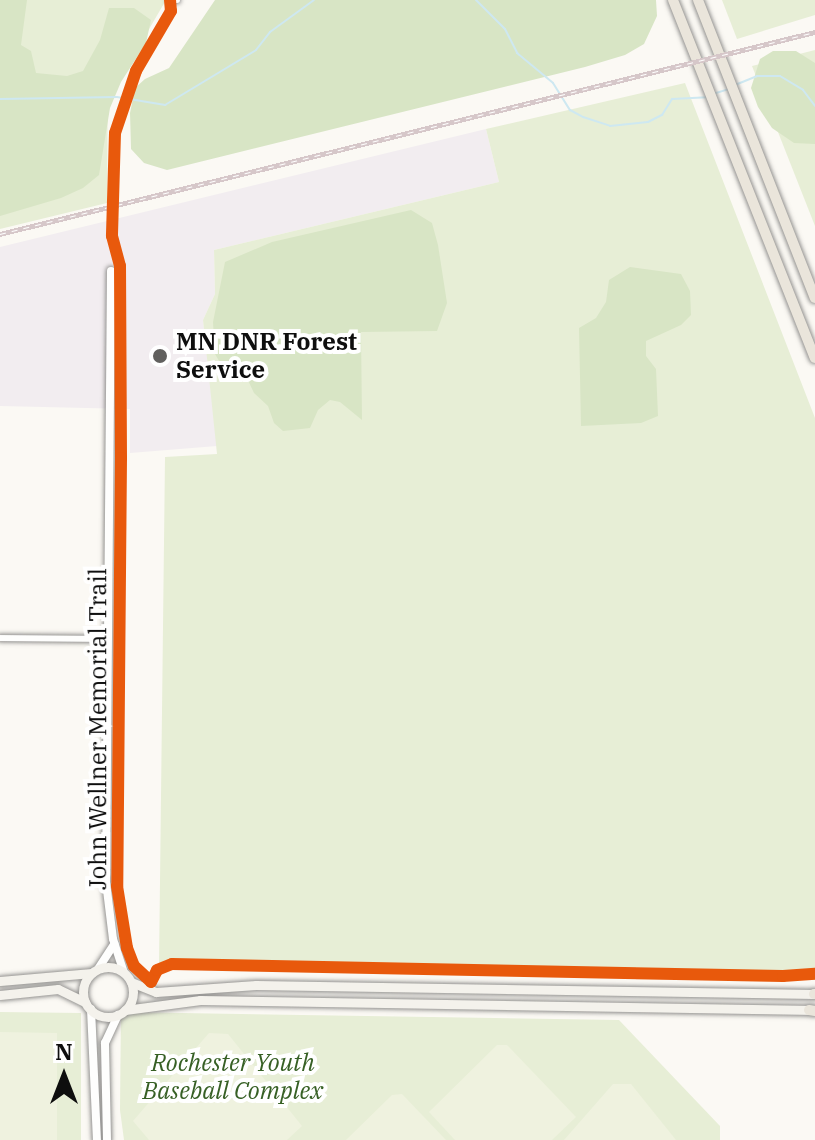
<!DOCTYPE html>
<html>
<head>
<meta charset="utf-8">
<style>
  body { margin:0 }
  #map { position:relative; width:815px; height:1140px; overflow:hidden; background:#fbf9f4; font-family:"IBM Plex Serif",serif }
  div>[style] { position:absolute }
  .industrial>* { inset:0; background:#f2edf0 }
  .green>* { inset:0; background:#e7eed6 }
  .forest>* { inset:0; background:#d8e5c5 }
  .pitch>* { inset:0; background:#eff2df }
  .stream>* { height:2px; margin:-1px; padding:0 1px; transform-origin:1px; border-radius:1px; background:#cee8f1 }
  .roads { filter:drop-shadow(0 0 2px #959492) drop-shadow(0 0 2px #959492) }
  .minor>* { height:6px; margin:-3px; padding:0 3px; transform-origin:3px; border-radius:3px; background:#fefefd }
  .tertiary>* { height:8px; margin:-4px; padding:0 4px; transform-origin:4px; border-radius:4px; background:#fefefd }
  .secondary>* { height:9px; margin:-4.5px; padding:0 4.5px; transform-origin:4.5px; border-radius:4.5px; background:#f4f2ec }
  .secondary>.ring { margin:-4.5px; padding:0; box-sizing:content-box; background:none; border:9px solid #f4f2ec; border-radius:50% }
  .primary>* { height:10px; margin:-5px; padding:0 5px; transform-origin:5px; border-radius:5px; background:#eae5db }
  .rail>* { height:5px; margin-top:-2.5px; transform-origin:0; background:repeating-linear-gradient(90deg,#fff 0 6px,#d6c7c9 0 12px); box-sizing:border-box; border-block:2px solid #d6c7c9 }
  .cycleway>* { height:12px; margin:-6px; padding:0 6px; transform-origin:6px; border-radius:6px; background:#e8590c }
  .dots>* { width:22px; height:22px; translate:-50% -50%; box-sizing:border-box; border:4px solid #fff; border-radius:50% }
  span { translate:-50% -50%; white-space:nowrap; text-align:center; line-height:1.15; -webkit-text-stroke:8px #fff; paint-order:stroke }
  .poi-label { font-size:24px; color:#0e0e0e; font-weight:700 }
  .left { translate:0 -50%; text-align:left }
  .street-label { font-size:24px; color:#0e0e0e }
  .park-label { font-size:24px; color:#376025; font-style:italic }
  .north { position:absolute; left:24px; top:1036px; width:80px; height:80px; -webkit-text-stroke:6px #fff; paint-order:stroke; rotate:0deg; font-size:22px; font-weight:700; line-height:32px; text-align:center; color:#0e0e0e }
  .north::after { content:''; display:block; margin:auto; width:28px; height:36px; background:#0e0e0e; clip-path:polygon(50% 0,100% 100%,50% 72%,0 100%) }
</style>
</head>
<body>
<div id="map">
  <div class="industrial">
    <div style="clip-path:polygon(486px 129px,499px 182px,214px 250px,215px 294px,203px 320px,217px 446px,130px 453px,130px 409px,0 406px,0 247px)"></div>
  </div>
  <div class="green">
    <div style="clip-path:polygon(0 0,166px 0,131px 60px,108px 61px,107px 203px,0 229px)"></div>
    <div style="clip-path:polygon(722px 0,815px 0,815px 15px,737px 39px)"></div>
    <div style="clip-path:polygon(815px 50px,815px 226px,752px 66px)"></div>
    <div style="clip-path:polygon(685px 83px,815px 418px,815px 977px,159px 966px,165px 457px,217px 454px,203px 320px,215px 294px,214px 250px,499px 182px,486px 129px)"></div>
    <div style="clip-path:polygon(0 1012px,81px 1013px,81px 1140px,0 1140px)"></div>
    <div style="clip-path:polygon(121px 1012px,619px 1020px,720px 1126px,720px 1140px,124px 1140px,120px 1110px)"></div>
  </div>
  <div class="forest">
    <div style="clip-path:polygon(0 0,27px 0,21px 45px,31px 51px,36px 73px,67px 76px,83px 71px,100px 40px,109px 8px,134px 8px,151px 20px,146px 43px,121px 82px,110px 108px,99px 175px,83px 188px,61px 198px,0 216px)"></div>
    <div style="clip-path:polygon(215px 0,656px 0,657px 16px,644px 44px,625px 55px,585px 67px,167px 170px,144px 163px,131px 149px,130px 113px,135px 88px,145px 79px,169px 68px)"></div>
    <div style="clip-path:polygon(773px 51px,796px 51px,815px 63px,815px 144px,794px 143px,772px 128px,758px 107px,751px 88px,760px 59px)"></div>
    <div style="clip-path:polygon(411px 210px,432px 223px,438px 245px,447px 303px,437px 331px,361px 332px,362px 420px,340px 402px,330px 400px,318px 410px,310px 428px,283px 431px,274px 423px,268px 406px,254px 393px,245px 374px,225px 371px,215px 354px,213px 322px,225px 262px,272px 242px)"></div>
    <div style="clip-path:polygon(630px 267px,681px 274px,690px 291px,691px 315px,681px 325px,646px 341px,646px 356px,656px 369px,658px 416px,641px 423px,581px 426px,579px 328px,596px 318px,606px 302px,609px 280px)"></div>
  </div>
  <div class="pitch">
    <div style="clip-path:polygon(0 1032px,57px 1033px,57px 1140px,0 1140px)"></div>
    <div style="clip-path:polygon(209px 1033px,228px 1034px,302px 1126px,287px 1140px,149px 1140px,133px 1121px)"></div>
    <div style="clip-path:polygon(497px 1045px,507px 1045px,576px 1117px,552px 1140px,455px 1140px,429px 1112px)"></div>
    <div style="clip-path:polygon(613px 1084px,631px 1084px,676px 1140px,564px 1140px)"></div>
    <div style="clip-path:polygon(402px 1094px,446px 1140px,346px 1140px,392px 1095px)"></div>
  </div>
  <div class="stream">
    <div style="left:476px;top:0;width:41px;rotate:45deg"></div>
    <div style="left:505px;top:29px;width:27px;rotate:63deg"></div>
    <div style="left:517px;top:53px;width:47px;rotate:39.8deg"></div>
    <div style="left:553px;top:83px;width:32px;rotate:58deg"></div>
    <div style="left:570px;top:110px;width:15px;rotate:28deg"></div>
    <div style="left:583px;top:117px;width:28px;rotate:18deg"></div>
    <div style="left:610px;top:126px;width:38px;rotate:-6deg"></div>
    <div style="left:648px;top:122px;width:16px;rotate:-27deg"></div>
    <div style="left:662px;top:115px;width:19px;rotate:-58deg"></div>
    <div style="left:672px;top:99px;width:35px;rotate:-3deg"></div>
    <div style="left:735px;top:85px;width:24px;rotate:-22deg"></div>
    <div style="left:757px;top:76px;width:23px"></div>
    <div style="left:780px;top:76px;width:27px;rotate:31deg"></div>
    <div style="left:803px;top:90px;width:20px;rotate:53deg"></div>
    <div style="left:716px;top:93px;width:14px;rotate:-17deg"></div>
    <div style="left:0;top:99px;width:117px;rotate:-1deg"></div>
    <div style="left:117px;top:97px;width:49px;rotate:9.5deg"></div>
    <div style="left:165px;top:105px;width:106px;rotate:-31.1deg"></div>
    <div style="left:256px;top:50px;width:23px;rotate:-52deg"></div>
    <div style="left:270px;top:32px;width:54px;rotate:-36deg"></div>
  </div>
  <div class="roads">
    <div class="minor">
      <div style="left:170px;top:0;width:7px"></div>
      <div style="left:0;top:638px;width:108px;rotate:0.5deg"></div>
    </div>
    <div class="tertiary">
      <div style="left:111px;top:271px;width:611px;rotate:90.47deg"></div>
      <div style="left:106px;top:882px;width:57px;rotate:83deg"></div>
      <div style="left:113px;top:939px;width:35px;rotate:72deg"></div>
      <div style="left:98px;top:969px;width:30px;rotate:-57deg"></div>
      <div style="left:91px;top:1009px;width:131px;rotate:87.4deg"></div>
      <div style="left:107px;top:1140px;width:97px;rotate:-91.2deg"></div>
      <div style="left:105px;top:1043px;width:31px;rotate:-65deg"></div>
    </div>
    <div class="secondary">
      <div class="ring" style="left:83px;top:967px;width:41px;height:41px"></div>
      <div style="left:0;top:981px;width:92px;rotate:-5deg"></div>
      <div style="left:131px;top:982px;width:27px;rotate:22deg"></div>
      <div style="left:156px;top:992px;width:100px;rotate:-4deg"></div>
      <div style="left:256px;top:985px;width:559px;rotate:0.92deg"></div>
      <div style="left:0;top:995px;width:58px;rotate:-5.9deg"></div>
      <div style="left:58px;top:989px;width:30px;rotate:26deg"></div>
      <div style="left:125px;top:1010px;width:76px;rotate:-7.6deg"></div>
      <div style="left:200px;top:1000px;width:615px;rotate:0.93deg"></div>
    </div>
    <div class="primary">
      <div style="left:673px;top:0;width:385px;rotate:68.4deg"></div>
      <div style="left:698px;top:0;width:320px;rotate:68.6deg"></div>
      <div style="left:814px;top:994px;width:1px"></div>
      <div style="left:809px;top:1010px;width:6px;rotate:9deg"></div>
    </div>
  </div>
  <div class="rail">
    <div style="left:0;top:234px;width:840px;rotate:-13.92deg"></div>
  </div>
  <div class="cycleway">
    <div style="left:170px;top:0;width:11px;rotate:85deg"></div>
    <div style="left:171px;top:11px;width:69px;rotate:120.3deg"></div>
    <div style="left:136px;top:71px;width:65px;rotate:108.7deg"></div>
    <div style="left:115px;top:133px;width:103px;rotate:91.7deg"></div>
    <div style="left:112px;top:236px;width:31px;rotate:75deg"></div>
    <div style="left:120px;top:266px;width:192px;rotate:89.7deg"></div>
    <div style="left:121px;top:458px;width:428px;rotate:90.5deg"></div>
    <div style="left:117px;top:886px;width:63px;rotate:80.8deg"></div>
    <div style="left:127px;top:948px;width:19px;rotate:69deg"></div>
    <div style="left:134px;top:966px;width:23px;rotate:43deg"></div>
    <div style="left:151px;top:982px;width:13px;rotate:-63deg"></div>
    <div style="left:157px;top:970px;width:16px;rotate:-22deg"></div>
    <div style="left:172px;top:964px;width:611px;rotate:1.13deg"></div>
    <div style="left:783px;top:976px;width:32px;rotate:-4deg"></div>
  </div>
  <div class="dots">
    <div style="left:160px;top:356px;background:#61605e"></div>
  </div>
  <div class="poi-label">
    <span class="left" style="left:176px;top:356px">MN DNR Forest<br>Service</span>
  </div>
  <div class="street-label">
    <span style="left:98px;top:729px;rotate:-90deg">John Wellner Memorial Trail</span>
  </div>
  <div class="park-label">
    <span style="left:233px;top:1077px">Rochester Youth<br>Baseball Complex</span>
  </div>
  <div class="north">N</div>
</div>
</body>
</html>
